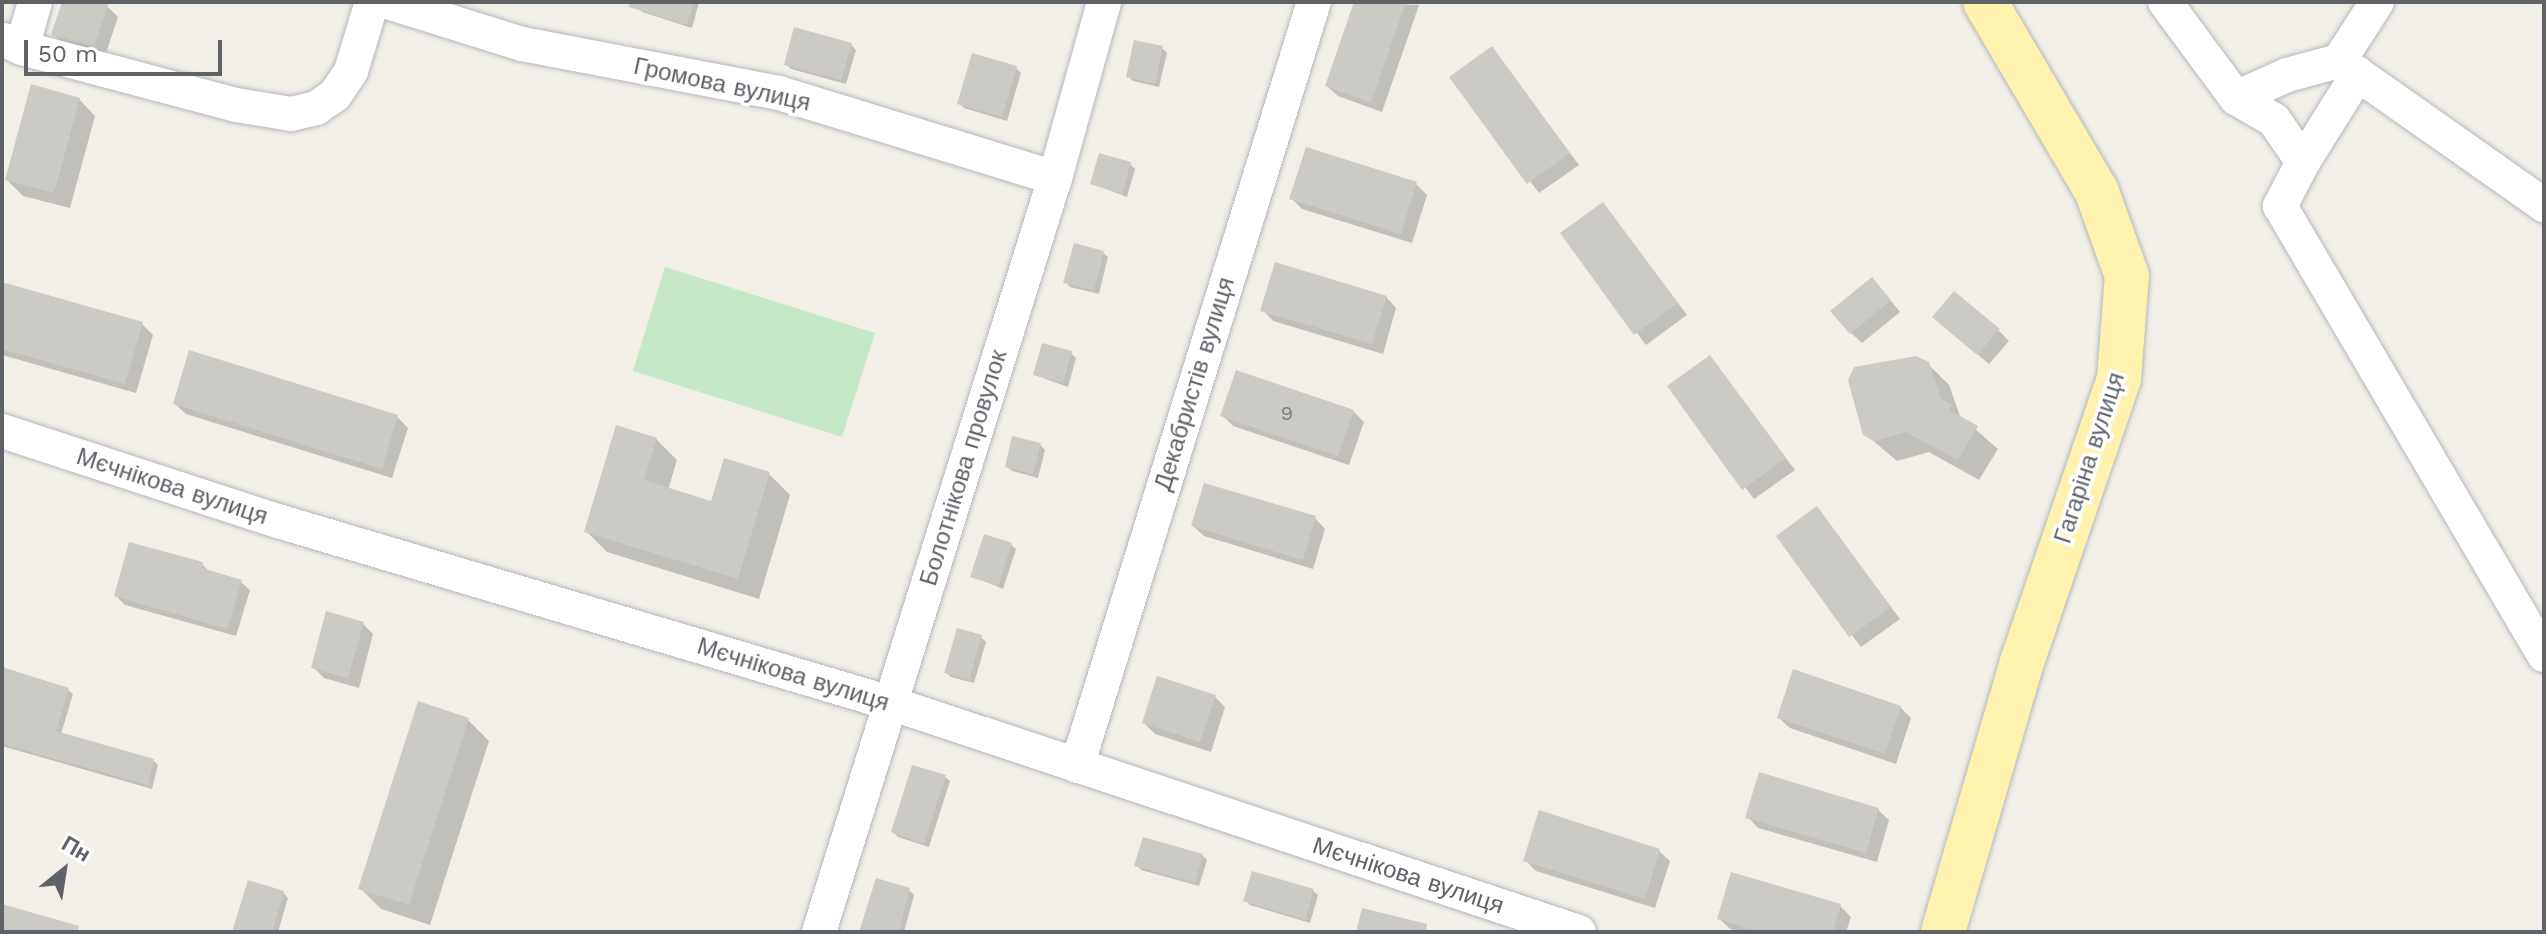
<!DOCTYPE html>
<html>
<head>
<meta charset="utf-8">
<style>
  body { margin:0 }
  #map { position:relative; width:2546px; height:934px; overflow:hidden; background:#f1efe8; font-family:"Work Sans",sans-serif }
  div>[style] { position:absolute }
  .green>* { inset:0; background:#c5e8c5 }
  .shadow>* { inset:0; background:#0003 }
  .building>* { inset:0; background:#cccac5 }
  .roads { filter:drop-shadow(0 0 2px #b5b8bc) drop-shadow(0 0 2px #b5b8bc) }
  .minor>* { height:34px; margin:-17px; padding:0 17px; transform-origin:17px; border-radius:17px; background:#fff }
  .major>* { height:44px; margin:-22px; padding:0 22px; transform-origin:22px; border-radius:22px; background:#fff2af }
  span { translate:-50% -50%; white-space:nowrap; text-align:center; line-height:1.15; -webkit-text-stroke:7px #fff; paint-order:stroke }
  .number-label { font-size:20px; color:#7a7d7f }
  .number-label span { -webkit-text-stroke-width:0 }
  .street-label { font-size:24px; color:#5f6368 }
  .frame { position:absolute; inset:0; border:4px solid #5f6368; pointer-events:none }
  .north { position:absolute; left:24px; top:830px; width:80px; height:80px; -webkit-text-stroke:6px #fff; paint-order:stroke; rotate:30deg; font-size:22px; font-weight:700; line-height:32px; text-align:center; color:#5f6368 }
  .north::after { content:''; display:block; margin:auto; width:28px; height:36px; background:#5f6368; clip-path:polygon(50% 0,100% 100%,50% 72%,0 100%) }
  .scale { position:absolute; left:24px; top:40px; width:198px; height:36px; box-sizing:border-box; border:4px solid #5f6368; border-top:0; padding-left:10px; font-size:24px; line-height:28px; white-space:nowrap; color:#5f6368; -webkit-text-stroke:6px #fff; paint-order:stroke }
</style>
</head>
<body>
<div id="map">
  <div class="green">
    <div style="clip-path:polygon(665px 267px,875px 333px,842px 437px,633px 371px)"></div>
  </div>
  <div class="shadow">
    <div style="clip-path:polygon(64px 2px,94px 2px,107px 6px,118px 17px,105px 56px,64px 45px,53px 34px)"></div>
    <div style="clip-path:polygon(639px 2px,699px 2px,692px 28px,642px 12px,637px 8px)"></div>
    <div style="clip-path:polygon(1356px 2px,1419px 5px,1382px 112px,1338px 96px,1327px 86px)"></div>
    <div style="clip-path:polygon(851px 45px,856px 50px,846px 84px,791px 69px,786px 64px)"></div>
    <div style="clip-path:polygon(1162px 48px,1167px 53px,1159px 87px,1133px 81px,1128px 76px)"></div>
    <div style="clip-path:polygon(1492px 49px,1579px 165px,1539px 193px,1452px 78px)"></div>
    <div style="clip-path:polygon(1016px 68px,1021px 73px,1007px 121px,964px 108px,959px 103px)"></div>
    <div style="clip-path:polygon(79px 99px,95px 116px,70px 208px,23px 196px,7px 180px)"></div>
    <div style="clip-path:polygon(1130px 164px,1135px 169px,1127px 197px,1092px 184px)"></div>
    <div style="clip-path:polygon(1416px 184px,1427px 195px,1412px 243px,1302px 209px,1292px 199px)"></div>
    <div style="clip-path:polygon(1603px 204px,1687px 315px,1646px 345px,1563px 234px)"></div>
    <div style="clip-path:polygon(1103px 253px,1108px 257px,1099px 294px,1070px 287px,1066px 282px)"></div>
    <div style="clip-path:polygon(2px 284px,142px 324px,153px 335px,136px 393px,2px 355px)"></div>
    <div style="clip-path:polygon(1882px 290px,1900px 312px,1862px 343px,1851px 333px)"></div>
    <div style="clip-path:polygon(1386px 297px,1396px 308px,1383px 354px,1273px 321px,1263px 310px)"></div>
    <div style="clip-path:polygon(1945px 327px,1998px 330px,2009px 341px,1989px 364px)"></div>
    <div style="clip-path:polygon(1071px 353px,1076px 358px,1068px 387px,1035px 375px)"></div>
    <div style="clip-path:polygon(1710px 357px,1795px 470px,1754px 499px,1669px 387px)"></div>
    <div style="clip-path:polygon(1927px 363px,1949px 385px,1960px 416px,1998px 449px,1979px 480px,1929px 452px,1897px 461px,1865px 434px)"></div>
    <div style="clip-path:polygon(175px 404px,397px 417px,408px 428px,392px 478px,186px 414px)"></div>
    <div style="clip-path:polygon(1353px 411px,1364px 422px,1349px 465px,1233px 426px,1223px 416px)"></div>
    <div style="clip-path:polygon(656px 439px,677px 460px,668px 490px,712px 503px,769px 474px,790px 495px,759px 599px,607px 552px,586px 531px)"></div>
    <div style="clip-path:polygon(1040px 445px,1045px 450px,1038px 478px,1012px 471px,1007px 467px)"></div>
    <div style="clip-path:polygon(1817px 509px,1900px 619px,1861px 647px,1778px 537px)"></div>
    <div style="clip-path:polygon(1315px 518px,1325px 529px,1313px 569px,1204px 536px,1193px 526px)"></div>
    <div style="clip-path:polygon(1011px 545px,1016px 549px,1003px 589px,972px 576px)"></div>
    <div style="clip-path:polygon(202px 564px,210px 573px,241px 582px,250px 590px,236px 636px,125px 605px,116px 596px)"></div>
    <div style="clip-path:polygon(363px 624px,373px 634px,359px 688px,324px 678px,313px 667px)"></div>
    <div style="clip-path:polygon(981px 637px,986px 642px,974px 683px,951px 677px,946px 672px)"></div>
    <div style="clip-path:polygon(2px 669px,68px 690px,73px 694px,61px 734px,153px 760px,158px 765px,152px 789px,2px 746px)"></div>
    <div style="clip-path:polygon(1215px 697px,1225px 707px,1211px 752px,1155px 734px,1144px 723px)"></div>
    <div style="clip-path:polygon(1900px 707px,1911px 718px,1896px 764px,1790px 728px,1779px 718px)"></div>
    <div style="clip-path:polygon(468px 720px,489px 741px,430px 925px,381px 909px,360px 888px)"></div>
    <div style="clip-path:polygon(945px 777px,950px 781px,929px 847px,898px 837px,893px 832px)"></div>
    <div style="clip-path:polygon(1878px 810px,1889px 820px,1877px 862px,1758px 828px,1748px 817px)"></div>
    <div style="clip-path:polygon(1659px 851px,1670px 861px,1655px 908px,1536px 871px,1525px 860px)"></div>
    <div style="clip-path:polygon(1202px 855px,1207px 860px,1199px 886px,1141px 870px,1137px 865px)"></div>
    <div style="clip-path:polygon(909px 890px,914px 895px,904px 932px,861px 932px)"></div>
    <div style="clip-path:polygon(1313px 891px,1318px 895px,1310px 923px,1250px 905px,1246px 900px)"></div>
    <div style="clip-path:polygon(283px 893px,288px 898px,278px 932px,234px 932px)"></div>
    <div style="clip-path:polygon(1840px 906px,1851px 917px,1846px 932px,1740px 932px,1730px 929px,1719px 918px)"></div>
  </div>
  <div class="building">
    <div style="clip-path:polygon(62px 2px,109px 2px,94px 47px,51px 35px)"></div>
    <div style="clip-path:polygon(630px 2px,694px 2px,687px 25px,629px 7px)"></div>
    <div style="clip-path:polygon(1354px 2px,1406px 2px,1371px 103px,1325px 86px)"></div>
    <div style="clip-path:polygon(794px 27px,852px 43px,841px 80px,784px 65px)"></div>
    <div style="clip-path:polygon(1134px 40px,1163px 46px,1155px 84px,1126px 77px)"></div>
    <div style="clip-path:polygon(1492px 46px,1570px 153px,1527px 184px,1449px 77px)"></div>
    <div style="clip-path:polygon(972px 53px,1017px 66px,1002px 117px,957px 104px)"></div>
    <div style="clip-path:polygon(31px 84px,80px 98px,54px 193px,5px 180px)"></div>
    <div style="clip-path:polygon(1306px 147px,1417px 182px,1401px 234px,1289px 199px)"></div>
    <div style="clip-path:polygon(1099px 153px,1131px 162px,1122px 194px,1090px 184px)"></div>
    <div style="clip-path:polygon(1603px 202px,1678px 303px,1634px 335px,1560px 233px)"></div>
    <div style="clip-path:polygon(1074px 243px,1104px 251px,1094px 290px,1063px 283px)"></div>
    <div style="clip-path:polygon(1275px 262px,1387px 296px,1372px 344px,1260px 311px)"></div>
    <div style="clip-path:polygon(1872px 277px,1891px 300px,1850px 334px,1830px 311px)"></div>
    <div style="clip-path:polygon(2px 282px,143px 322px,125px 384px,2px 349px)"></div>
    <div style="clip-path:polygon(1954px 291px,2000px 329px,1977px 355px,1932px 317px)"></div>
    <div style="clip-path:polygon(1042px 343px,1072px 351px,1063px 383px,1033px 375px)"></div>
    <div style="clip-path:polygon(189px 350px,398px 415px,382px 469px,173px 404px)"></div>
    <div style="clip-path:polygon(1710px 355px,1786px 458px,1742px 490px,1667px 386px)"></div>
    <div style="clip-path:polygon(1916px 356px,1929px 362px,1941px 399px,1952px 405px,1949px 410px,1978px 426px,1958px 460px,1906px 432px,1874px 441px,1863px 435px,1848px 380px,1854px 367px)"></div>
    <div style="clip-path:polygon(1236px 370px,1354px 410px,1338px 456px,1220px 416px)"></div>
    <div style="clip-path:polygon(616px 425px,657px 438px,644px 480px,711px 501px,724px 458px,770px 472px,738px 579px,584px 532px)"></div>
    <div style="clip-path:polygon(1012px 436px,1041px 443px,1033px 474px,1005px 467px)"></div>
    <div style="clip-path:polygon(1204px 483px,1316px 516px,1303px 560px,1191px 526px)"></div>
    <div style="clip-path:polygon(1817px 506px,1891px 607px,1849px 637px,1776px 536px)"></div>
    <div style="clip-path:polygon(984px 534px,1012px 543px,998px 586px,970px 577px)"></div>
    <div style="clip-path:polygon(129px 542px,203px 562px,202px 568px,242px 580px,227px 629px,114px 596px)"></div>
    <div style="clip-path:polygon(326px 611px,364px 622px,348px 678px,311px 668px)"></div>
    <div style="clip-path:polygon(957px 628px,982px 635px,969px 680px,944px 673px)"></div>
    <div style="clip-path:polygon(2px 667px,69px 688px,56px 731px,154px 759px,148px 785px,2px 744px)"></div>
    <div style="clip-path:polygon(1793px 669px,1901px 706px,1885px 754px,1777px 718px)"></div>
    <div style="clip-path:polygon(1157px 676px,1216px 695px,1200px 742px,1142px 723px)"></div>
    <div style="clip-path:polygon(418px 701px,469px 718px,409px 905px,358px 889px)"></div>
    <div style="clip-path:polygon(912px 765px,946px 775px,924px 844px,891px 832px)"></div>
    <div style="clip-path:polygon(1759px 772px,1879px 808px,1866px 853px,1745px 818px)"></div>
    <div style="clip-path:polygon(1539px 810px,1660px 849px,1645px 899px,1523px 861px)"></div>
    <div style="clip-path:polygon(1143px 837px,1203px 854px,1195px 883px,1134px 866px)"></div>
    <div style="clip-path:polygon(1252px 871px,1314px 889px,1305px 920px,1243px 901px)"></div>
    <div style="clip-path:polygon(1731px 872px,1841px 904px,1833px 932px,1761px 932px,1717px 919px)"></div>
    <div style="clip-path:polygon(876px 878px,910px 888px,899px 932px,859px 932px)"></div>
    <div style="clip-path:polygon(248px 880px,284px 891px,272px 932px,232px 932px)"></div>
    <div style="clip-path:polygon(2px 904px,79px 926px,78px 932px,2px 932px)"></div>
    <div style="clip-path:polygon(1362px 908px,1427px 924px,1426px 932px,1356px 932px)"></div>
  </div>
  <div class="roads">
    <div class="minor">
      <div style="left:388px;top:2px;width:140px;rotate:17.4deg"></div>
      <div style="left:522px;top:44px;width:262px;rotate:10.8deg"></div>
      <div style="left:779px;top:93px;width:289px;rotate:17.1deg"></div>
      <div style="left:2165px;top:2px;width:119px;rotate:53.5deg"></div>
      <div style="left:2236px;top:98px;width:44px;rotate:30.1deg"></div>
      <div style="left:2274px;top:120px;width:51px;rotate:55.4deg"></div>
      <div style="left:2303px;top:162px;width:50px;rotate:117.6deg"></div>
      <div style="left:2280px;top:206px;width:521px;rotate:59.55deg"></div>
      <div style="left:4px;top:40px;width:20px;rotate:24deg"></div>
      <div style="left:22px;top:48px;width:48px;rotate:-74.2deg"></div>
      <div style="left:22px;top:48px;width:221px;rotate:14.9deg"></div>
      <div style="left:236px;top:105px;width:56px;rotate:9.3deg"></div>
      <div style="left:291px;top:114px;width:26px;rotate:-13deg"></div>
      <div style="left:316px;top:108px;width:23px;rotate:-34deg"></div>
      <div style="left:335px;top:95px;width:29px;rotate:-56deg"></div>
      <div style="left:351px;top:71px;width:72px;rotate:-73.1deg"></div>
      <div style="left:2339px;top:61px;width:251px;rotate:35.1deg"></div>
      <div style="left:2236px;top:98px;width:56px;rotate:-24.3deg"></div>
      <div style="left:2287px;top:75px;width:54px;rotate:-15.1deg"></div>
      <div style="left:2339px;top:61px;width:70px;rotate:-57.2deg"></div>
      <div style="left:2303px;top:162px;width:104px;rotate:-58deg"></div>
      <div style="left:2px;top:431px;width:290px;rotate:18.1deg"></div>
      <div style="left:278px;top:521px;width:638px;rotate:16.56deg"></div>
      <div style="left:890px;top:703px;width:726px;rotate:18.39deg"></div>
      <div style="left:1077px;top:766px;width:800px;rotate:-72.77deg"></div>
      <div style="left:819px;top:932px;width:790px;rotate:-72.62deg"></div>
      <div style="left:1055px;top:178px;width:183px;rotate:-74.4deg"></div>
    </div>
    <div class="major">
      <div style="left:1943px;top:932px;width:281px;rotate:-73.7deg"></div>
      <div style="left:2022px;top:662px;width:299px;rotate:-71.1deg"></div>
      <div style="left:2119px;top:379px;width:103px;rotate:-85.6deg"></div>
      <div style="left:2127px;top:276px;width:89px;rotate:-109.7deg"></div>
      <div style="left:2097px;top:192px;width:221px;rotate:-120.5deg"></div>
    </div>
  </div>
  <div class="number-label">
    <span style="left:1287px;top:413px">9</span>
  </div>
  <div class="street-label">
    <span style="left:722px;top:85px;rotate:12deg">Громова вулиця</span>
    <span style="left:1195px;top:384px;rotate:-73deg">Декабристів вулиця</span>
    <span style="left:2090px;top:458px;rotate:-72deg">Гагаріна вулиця</span>
    <span style="left:964px;top:468px;rotate:-73deg">Болотнікова провулок</span>
    <span style="left:172px;top:487px;rotate:18deg">Мєчнікова вулиця</span>
    <span style="left:793px;top:675px;rotate:17deg">Мєчнікова вулиця</span>
    <span style="left:1408px;top:876px;rotate:18deg">Мєчнікова вулиця</span>
  </div>
  <div class="frame"></div>
  <div class="north">Пн</div>
  <div class="scale">50 m</div>
</div>
</body>
</html>
